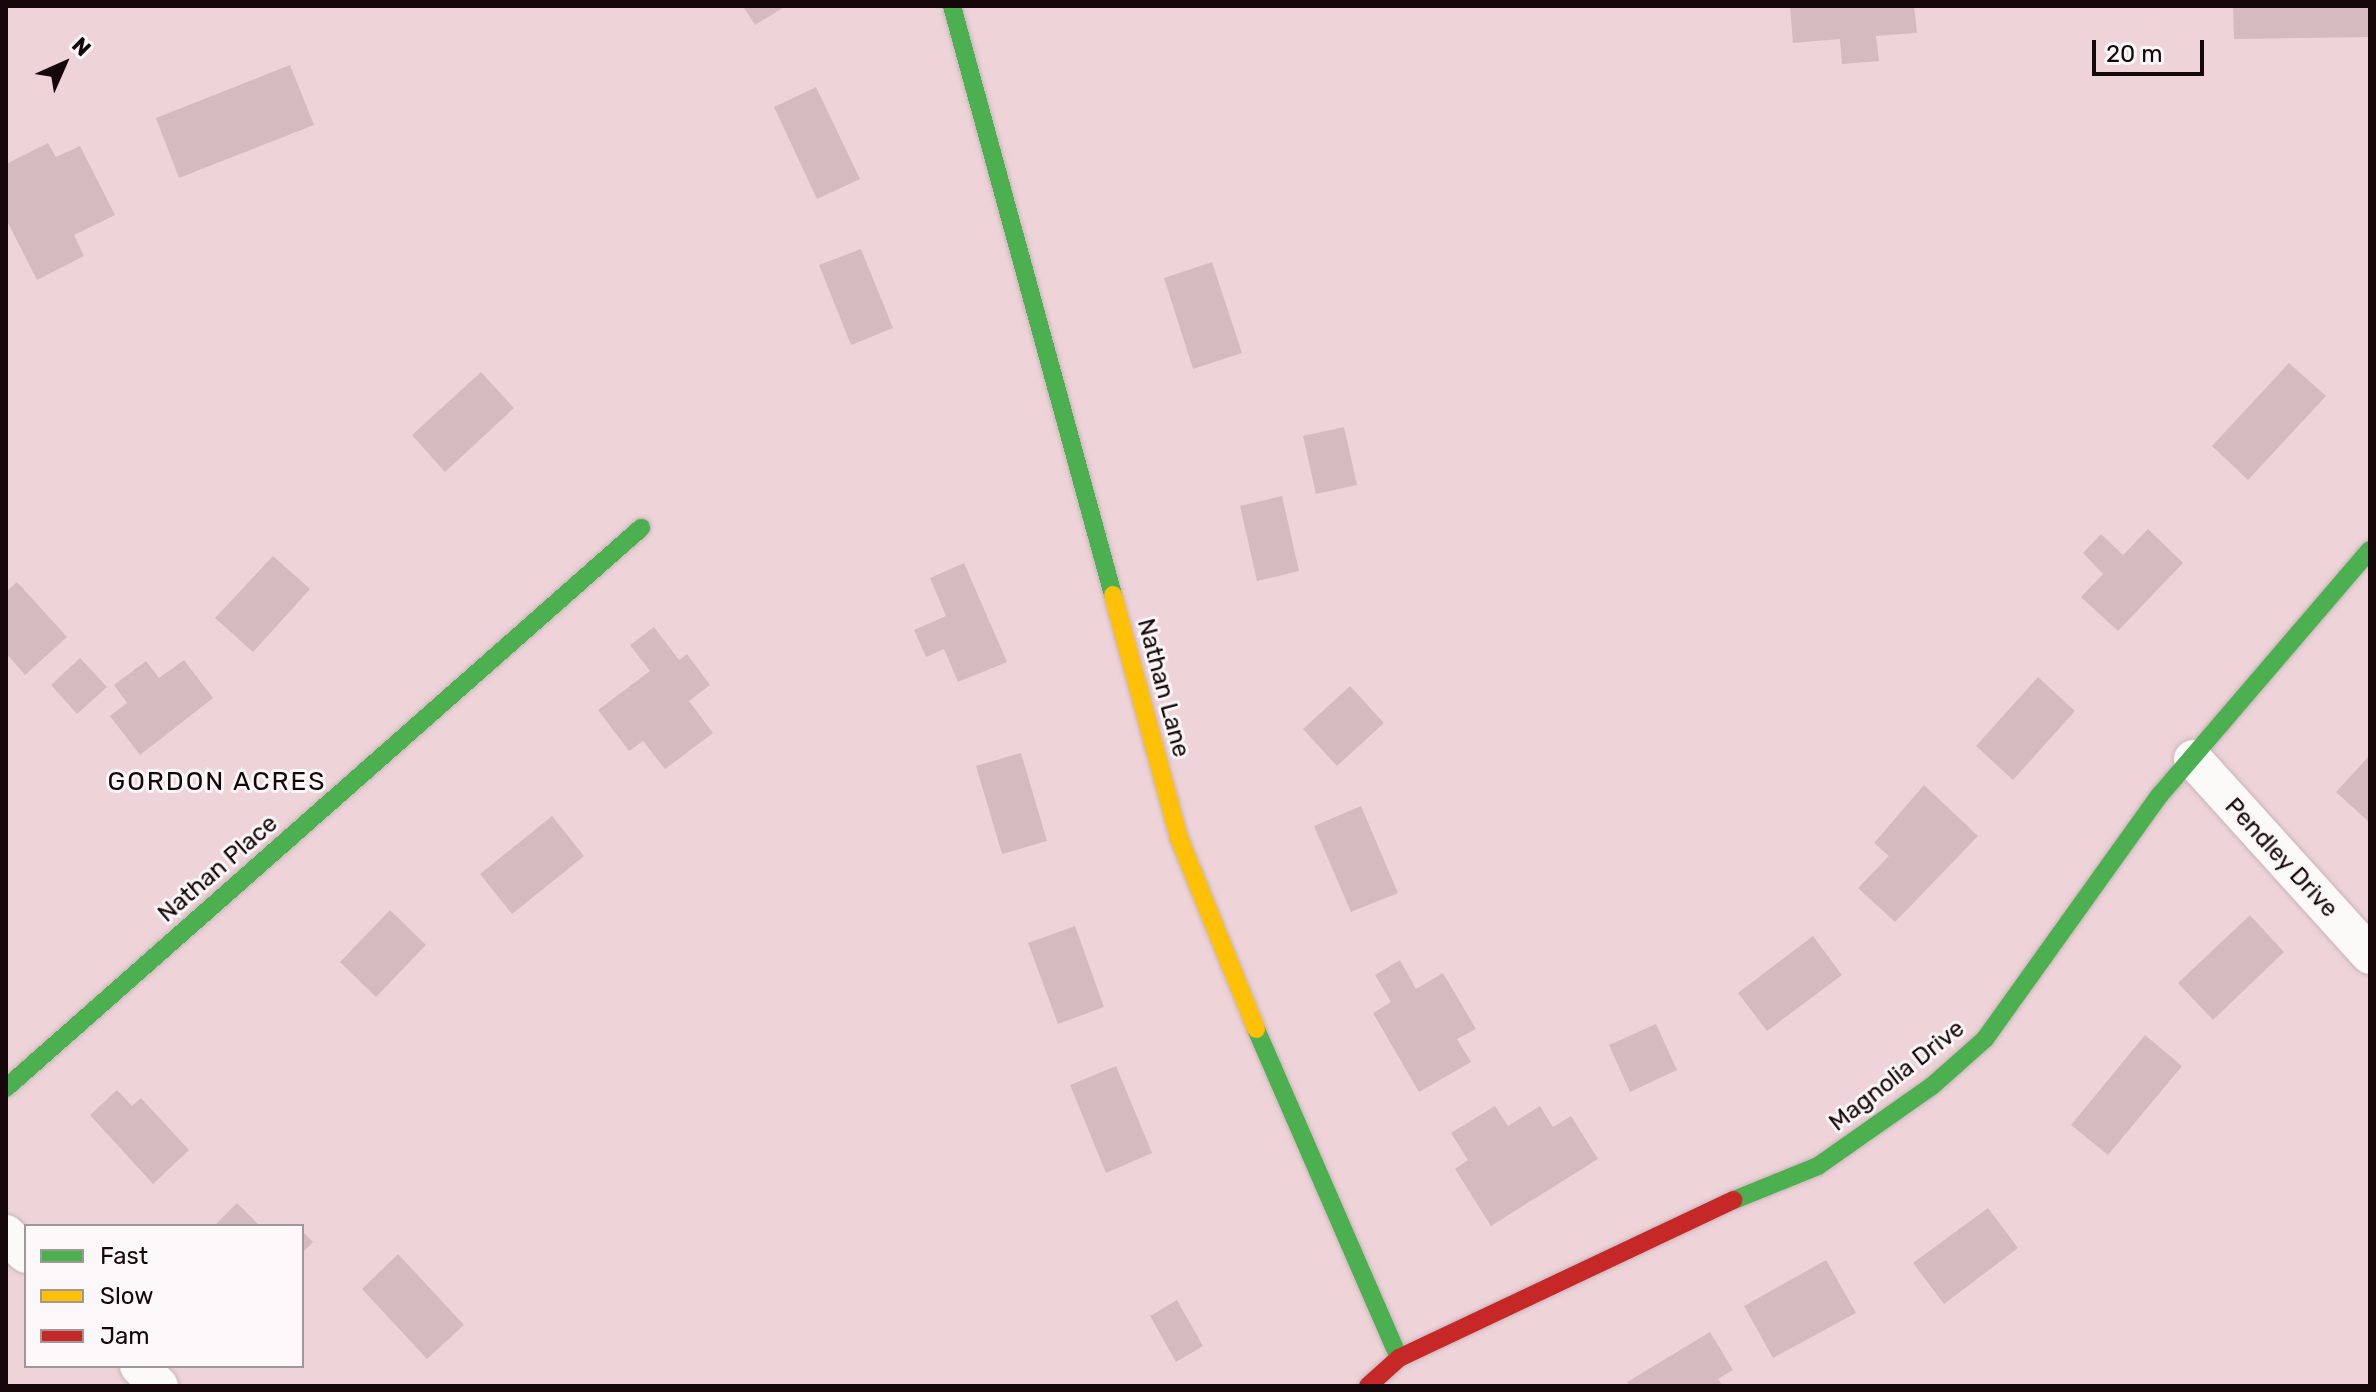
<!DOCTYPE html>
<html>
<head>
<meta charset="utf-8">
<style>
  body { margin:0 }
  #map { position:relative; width:2376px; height:1392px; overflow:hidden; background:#eed4d9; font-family:Rubik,sans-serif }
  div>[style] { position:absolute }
  .building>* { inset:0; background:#d5bbc0 }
  .roads { filter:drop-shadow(0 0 2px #c8b4b7) drop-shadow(0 0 2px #c8b4b7) }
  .street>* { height:38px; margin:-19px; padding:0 19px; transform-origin:19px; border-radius:19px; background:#fcf9f9 }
  .fast>* { height:18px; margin:-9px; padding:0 9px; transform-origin:9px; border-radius:9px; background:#4caf50 }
  .slow>* { height:18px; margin:-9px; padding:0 9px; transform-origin:9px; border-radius:9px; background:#ffc107 }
  .jam>* { height:18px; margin:-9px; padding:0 9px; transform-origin:9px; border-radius:9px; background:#c62828 }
  span { translate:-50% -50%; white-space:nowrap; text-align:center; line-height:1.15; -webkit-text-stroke:6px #fcf7f8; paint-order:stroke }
  .street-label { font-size:24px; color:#15070a }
  .neighbourhood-label { font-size:26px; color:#15070a; letter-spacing:2px }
  .frame { position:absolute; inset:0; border:8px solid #15070a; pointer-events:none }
  .legend { position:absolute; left:24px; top:1224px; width:280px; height:144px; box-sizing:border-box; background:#fcf7f8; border:2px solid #a09799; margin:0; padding:10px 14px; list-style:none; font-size:24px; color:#15070a }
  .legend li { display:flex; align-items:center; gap:16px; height:40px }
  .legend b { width:40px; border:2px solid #a09799 }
  .north { position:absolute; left:24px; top:24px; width:80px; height:80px; -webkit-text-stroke:6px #fcf7f8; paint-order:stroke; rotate:45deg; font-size:22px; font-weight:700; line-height:32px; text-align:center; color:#15070a }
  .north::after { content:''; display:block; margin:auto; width:28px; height:36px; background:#15070a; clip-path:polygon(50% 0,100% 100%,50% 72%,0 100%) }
  .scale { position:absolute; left:2092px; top:40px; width:112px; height:36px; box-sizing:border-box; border:4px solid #15070a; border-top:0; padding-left:10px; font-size:24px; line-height:28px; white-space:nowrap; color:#15070a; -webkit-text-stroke:6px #fcf7f8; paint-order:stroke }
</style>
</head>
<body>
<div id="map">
  <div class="building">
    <div style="clip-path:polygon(743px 6px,786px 6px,755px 25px)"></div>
    <div style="clip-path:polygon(1790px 6px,1914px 6px,1917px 33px,1876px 36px,1879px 61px,1842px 64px,1840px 39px,1793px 43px)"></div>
    <div style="clip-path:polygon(2233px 6px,2370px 6px,2370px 37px,2234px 39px)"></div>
    <div style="clip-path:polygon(290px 65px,314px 125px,179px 178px,156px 118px)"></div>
    <div style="clip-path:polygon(816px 87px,860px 179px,817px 199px,774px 107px)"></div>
    <div style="clip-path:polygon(48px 143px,56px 157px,80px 146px,115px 215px,74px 235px,84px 256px,37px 280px,6px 219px,6px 164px)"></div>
    <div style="clip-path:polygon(861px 249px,893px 328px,851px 345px,819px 265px)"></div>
    <div style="clip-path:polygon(1212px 262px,1242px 353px,1193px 369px,1164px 278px)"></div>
    <div style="clip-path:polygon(2289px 363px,2326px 396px,2248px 480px,2212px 446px)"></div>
    <div style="clip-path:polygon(481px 372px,514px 408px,445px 472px,412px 435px)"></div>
    <div style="clip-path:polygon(1344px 427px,1357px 485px,1316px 494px,1303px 436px)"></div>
    <div style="clip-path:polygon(1282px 496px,1299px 571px,1257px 581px,1240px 506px)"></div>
    <div style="clip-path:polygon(2148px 529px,2183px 563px,2118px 631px,2081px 597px,2103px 574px,2083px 553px,2101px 534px,2123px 555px)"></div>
    <div style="clip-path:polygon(273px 556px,310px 589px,253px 652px,215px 618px)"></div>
    <div style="clip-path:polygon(964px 563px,1007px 662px,958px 682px,944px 649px,926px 657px,914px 630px,946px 616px,930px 578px)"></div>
    <div style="clip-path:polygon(17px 582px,67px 637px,25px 675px,6px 653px,6px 592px)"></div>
    <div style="clip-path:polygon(654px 627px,679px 660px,687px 654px,710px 685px,689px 701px,713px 733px,665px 769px,643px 741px,629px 751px,598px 710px,650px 671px,630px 645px)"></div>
    <div style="clip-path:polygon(80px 658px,107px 687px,77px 714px,51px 685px)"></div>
    <div style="clip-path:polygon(184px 660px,213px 698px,140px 755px,110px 716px,127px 703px,114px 685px,146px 661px,159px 678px)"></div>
    <div style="clip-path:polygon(2038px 677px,2075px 711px,2013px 780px,1976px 746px)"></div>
    <div style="clip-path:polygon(1350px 686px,1384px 723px,1337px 766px,1303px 729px)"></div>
    <div style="clip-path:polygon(1021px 753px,1047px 841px,1002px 854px,976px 766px)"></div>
    <div style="clip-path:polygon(2370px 755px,2370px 823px,2336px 792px)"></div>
    <div style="clip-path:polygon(1924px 785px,1978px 836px,1895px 922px,1858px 888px,1889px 856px,1874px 843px)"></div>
    <div style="clip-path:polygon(1361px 806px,1398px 893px,1351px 912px,1314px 826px)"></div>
    <div style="clip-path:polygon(552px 816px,584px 856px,512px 914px,480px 874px)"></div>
    <div style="clip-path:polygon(390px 910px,426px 945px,376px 997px,340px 962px)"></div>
    <div style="clip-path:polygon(2250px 915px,2284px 952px,2213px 1020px,2178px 983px)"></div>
    <div style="clip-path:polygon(1075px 926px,1104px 1007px,1058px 1024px,1028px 943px)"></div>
    <div style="clip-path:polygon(1813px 936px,1842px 975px,1767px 1031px,1738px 993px)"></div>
    <div style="clip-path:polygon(1400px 960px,1416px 989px,1443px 973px,1476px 1029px,1457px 1039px,1471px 1062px,1419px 1092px,1373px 1013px,1391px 1002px,1375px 975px)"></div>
    <div style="clip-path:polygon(1656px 1024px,1677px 1070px,1630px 1092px,1609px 1045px)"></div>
    <div style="clip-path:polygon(2145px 1035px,2182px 1066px,2108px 1155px,2071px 1125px)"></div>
    <div style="clip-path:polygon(1116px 1066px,1152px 1153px,1106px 1173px,1070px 1085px)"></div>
    <div style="clip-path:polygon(117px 1090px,132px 1106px,141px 1098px,189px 1150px,153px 1184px,90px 1115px)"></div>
    <div style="clip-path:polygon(1495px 1106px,1508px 1126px,1540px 1106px,1553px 1127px,1571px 1116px,1598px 1159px,1491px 1226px,1455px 1169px,1468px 1160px,1451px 1133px)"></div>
    <div style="clip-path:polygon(237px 1203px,260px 1226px,214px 1226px)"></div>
    <div style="clip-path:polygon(1988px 1208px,2018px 1248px,1944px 1304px,1913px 1263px)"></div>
    <div style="clip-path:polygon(302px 1231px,313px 1242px,302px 1253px)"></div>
    <div style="clip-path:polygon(398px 1254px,464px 1325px,427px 1359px,362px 1289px)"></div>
    <div style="clip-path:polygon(1826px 1260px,1856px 1313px,1773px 1358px,1744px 1306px)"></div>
    <div style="clip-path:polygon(1177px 1300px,1203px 1346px,1176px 1362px,1150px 1316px)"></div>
    <div style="clip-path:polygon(1710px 1332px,1733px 1370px,1718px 1379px,1723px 1386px,1629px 1386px,1627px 1382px)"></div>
  </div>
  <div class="roads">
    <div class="street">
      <div style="left:2193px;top:759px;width:264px;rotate:47.9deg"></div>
      <div style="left:6px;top:1234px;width:28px;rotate:45deg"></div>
      <div style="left:139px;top:1366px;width:28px;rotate:45deg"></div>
    </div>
    <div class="fast">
      <div style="left:952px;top:6px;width:611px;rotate:74.71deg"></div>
      <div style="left:1256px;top:1029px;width:359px;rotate:66.5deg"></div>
      <div style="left:6px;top:1088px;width:847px;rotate:-41.41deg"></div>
      <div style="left:1734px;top:1200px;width:91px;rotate:-22deg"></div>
      <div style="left:1818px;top:1166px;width:139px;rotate:-35.1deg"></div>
      <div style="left:1932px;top:1086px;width:71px;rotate:-41.6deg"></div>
      <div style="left:1985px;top:1039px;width:299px;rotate:-54.4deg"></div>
      <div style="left:2159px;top:796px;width:324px;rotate:-49.4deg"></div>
    </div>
    <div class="slow">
      <div style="left:1113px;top:595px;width:252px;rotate:74.8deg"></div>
      <div style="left:1179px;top:838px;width:206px;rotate:68deg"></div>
    </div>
    <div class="jam">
      <div style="left:1368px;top:1386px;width:42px;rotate:-42.1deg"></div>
      <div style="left:1399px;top:1358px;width:370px;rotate:-25.3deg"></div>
    </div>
  </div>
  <div class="street-label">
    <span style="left:1163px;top:688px;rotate:75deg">Nathan Lane</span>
    <span style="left:2281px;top:858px;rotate:47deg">Pendley Drive</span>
    <span style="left:218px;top:869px;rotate:-41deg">Nathan Place</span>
    <span style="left:1897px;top:1076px;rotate:-38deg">Magnolia Drive</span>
  </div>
  <div class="neighbourhood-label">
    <span style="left:217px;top:782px">GORDON ACRES</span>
  </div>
  <div class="frame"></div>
  <ul class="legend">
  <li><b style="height:10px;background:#4caf50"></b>Fast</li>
  <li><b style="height:10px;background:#ffc107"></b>Slow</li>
  <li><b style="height:10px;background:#c62828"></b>Jam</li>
  </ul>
  <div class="north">N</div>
  <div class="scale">20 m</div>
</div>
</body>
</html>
